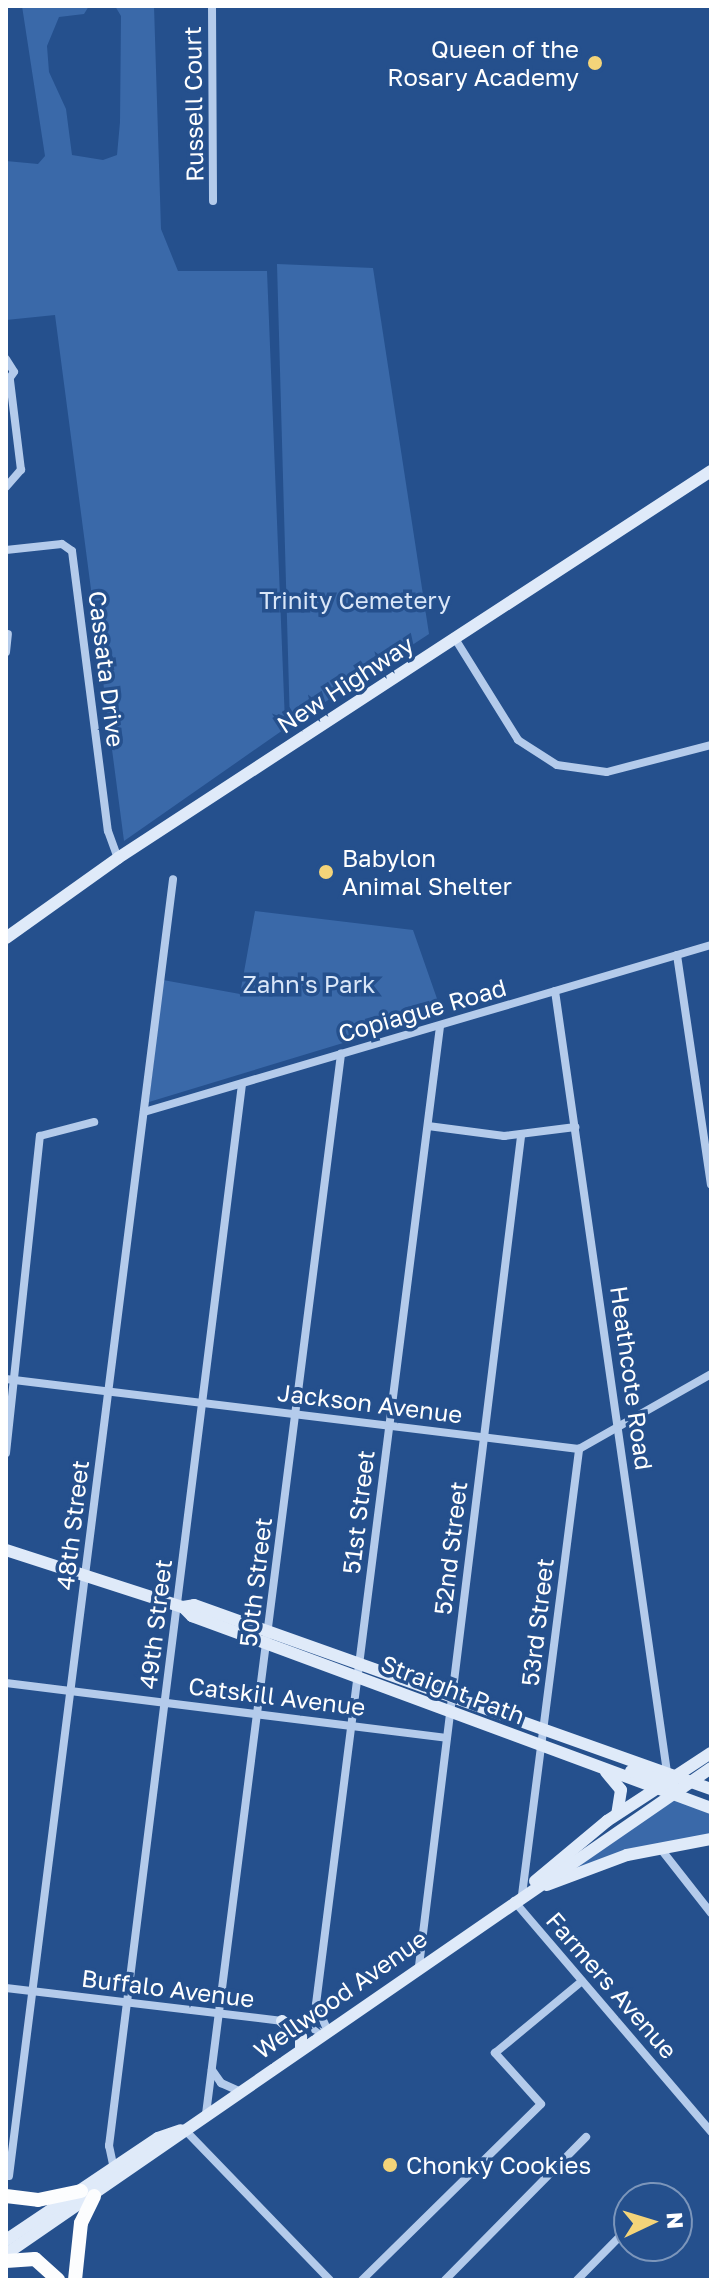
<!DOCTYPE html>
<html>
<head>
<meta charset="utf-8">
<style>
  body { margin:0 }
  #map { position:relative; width:717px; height:2286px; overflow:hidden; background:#25508d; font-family:"Golos Text",sans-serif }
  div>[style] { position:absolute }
  .green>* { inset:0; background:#3a69a9 }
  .minor>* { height:8px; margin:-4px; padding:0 4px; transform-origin:4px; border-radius:4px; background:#b4cbeb }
  .secondary>* { height:12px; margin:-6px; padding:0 6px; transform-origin:6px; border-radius:6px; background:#dfeaf9 }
  .trunk>* { height:14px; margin:-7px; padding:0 7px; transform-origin:7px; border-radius:7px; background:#fcfdfe }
  .dots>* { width:22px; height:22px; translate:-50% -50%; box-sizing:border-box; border:4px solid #25508d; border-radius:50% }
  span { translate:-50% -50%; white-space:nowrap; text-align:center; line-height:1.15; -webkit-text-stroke:7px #25508d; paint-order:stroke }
  .poi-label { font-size:24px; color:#fff }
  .right { translate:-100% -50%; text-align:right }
  .left { translate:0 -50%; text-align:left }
  .street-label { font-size:24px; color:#fff }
  .park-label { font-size:24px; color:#d9e6f8 }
  .frame { position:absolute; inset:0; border:8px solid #fff; pointer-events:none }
  .north { position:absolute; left:613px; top:2182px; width:80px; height:80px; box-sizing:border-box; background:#25508d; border:2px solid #7c96bb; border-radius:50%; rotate:86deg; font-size:22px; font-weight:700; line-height:32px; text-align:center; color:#fff }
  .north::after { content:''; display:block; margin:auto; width:28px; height:36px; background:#f4d479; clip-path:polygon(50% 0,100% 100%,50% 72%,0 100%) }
</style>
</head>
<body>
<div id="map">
  <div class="green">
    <div style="clip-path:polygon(22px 6px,89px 6px,84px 14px,59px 17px,47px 46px,49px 72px,66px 109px,72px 155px,103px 160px,117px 155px,120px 122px,121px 16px,115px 6px,154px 6px,161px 229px,178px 271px,267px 271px,285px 722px,283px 730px,124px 841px,55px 315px,6px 320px,6px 161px,38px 164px,45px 156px)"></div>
    <div style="clip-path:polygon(277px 264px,373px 268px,429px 634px,290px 725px)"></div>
    <div style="clip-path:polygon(255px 911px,413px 930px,442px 1013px,149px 1102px,163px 980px,240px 994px)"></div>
    <div style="clip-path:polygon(674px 1799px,711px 1813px,711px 1836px,564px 1875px)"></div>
  </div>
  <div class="minor">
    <div style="left:212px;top:6px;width:195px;rotate:89.7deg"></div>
    <div style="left:6px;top:359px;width:15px;rotate:58deg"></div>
    <div style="left:14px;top:372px;width:12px;rotate:125deg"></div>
    <div style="left:6px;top:487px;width:23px;rotate:-49deg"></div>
    <div style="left:21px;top:470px;width:91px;rotate:-97deg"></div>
    <div style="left:6px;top:550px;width:56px;rotate:-6.1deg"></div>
    <div style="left:62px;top:544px;width:12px;rotate:35deg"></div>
    <div style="left:72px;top:551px;width:282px;rotate:82.7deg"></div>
    <div style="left:108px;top:831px;width:29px;rotate:70deg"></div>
    <div style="left:454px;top:637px;width:121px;rotate:58.1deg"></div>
    <div style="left:518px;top:740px;width:46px;rotate:32.7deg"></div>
    <div style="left:557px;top:765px;width:50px;rotate:8deg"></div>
    <div style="left:607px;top:772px;width:107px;rotate:-14.6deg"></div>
    <div style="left:6px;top:652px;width:18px;rotate:-84deg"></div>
    <div style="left:677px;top:955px;width:232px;rotate:81.6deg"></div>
    <div style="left:555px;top:991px;width:789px;rotate:81.84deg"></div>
    <div style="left:144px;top:1112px;width:591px;rotate:-16.41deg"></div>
    <div style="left:428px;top:1126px;width:77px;rotate:7.5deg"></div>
    <div style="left:504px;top:1136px;width:72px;rotate:-7.2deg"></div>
    <div style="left:6px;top:1379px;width:577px;rotate:6.96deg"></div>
    <div style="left:579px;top:1449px;width:152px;rotate:-29.6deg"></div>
    <div style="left:6px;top:1453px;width:319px;rotate:-83.9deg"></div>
    <div style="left:40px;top:1136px;width:56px;rotate:-14.5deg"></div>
    <div style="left:6px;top:1683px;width:444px;rotate:7.1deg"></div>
    <div style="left:660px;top:1848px;width:83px;rotate:51.9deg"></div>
    <div style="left:522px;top:1895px;width:450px;rotate:-82.7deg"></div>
    <div style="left:514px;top:1901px;width:304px;rotate:49.5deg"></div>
    <div style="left:419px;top:1966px;width:836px;rotate:-82.99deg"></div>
    <div style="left:6px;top:1988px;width:297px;rotate:6.8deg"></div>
    <div style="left:301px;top:2023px;width:23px;rotate:25deg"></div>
    <div style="left:327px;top:2029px;width:27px;rotate:-114deg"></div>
    <div style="left:316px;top:2004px;width:986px;rotate:-82.77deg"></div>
    <div style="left:212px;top:2070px;width:16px;rotate:55deg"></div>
    <div style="left:221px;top:2083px;width:20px;rotate:24deg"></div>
    <div style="left:206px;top:2114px;width:1069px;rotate:-82.74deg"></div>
    <div style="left:184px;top:2129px;width:210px;rotate:46deg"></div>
    <div style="left:114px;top:2169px;width:24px;rotate:-102deg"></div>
    <div style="left:109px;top:2146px;width:1070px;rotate:-82.86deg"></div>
    <div style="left:9px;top:2176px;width:1307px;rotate:-82.79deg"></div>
    <div style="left:362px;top:2280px;width:251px;rotate:-44.5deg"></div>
    <div style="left:541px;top:2104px;width:69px;rotate:-132deg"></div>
    <div style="left:495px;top:2053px;width:113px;rotate:-39.6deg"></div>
    <div style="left:445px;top:2280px;width:201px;rotate:-45.4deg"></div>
    <div style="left:577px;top:2280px;width:74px;rotate:-45.5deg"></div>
  </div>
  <div class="secondary">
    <div style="left:6px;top:938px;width:138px;rotate:-35.5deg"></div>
    <div style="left:118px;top:858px;width:708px;rotate:-33.13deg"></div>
    <div style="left:6px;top:1550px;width:186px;rotate:17.9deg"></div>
    <div style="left:183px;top:1607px;width:11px;rotate:-10deg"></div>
    <div style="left:194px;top:1605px;width:549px;rotate:19.59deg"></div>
    <div style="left:183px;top:1607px;width:13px;rotate:45deg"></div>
    <div style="left:192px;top:1616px;width:553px;rotate:20.3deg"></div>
    <div style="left:631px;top:1771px;width:43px;rotate:16.3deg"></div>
    <div style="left:606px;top:1772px;width:23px;rotate:50deg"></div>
    <div style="left:621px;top:1790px;width:24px;rotate:99deg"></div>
    <div style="left:535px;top:1881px;width:94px;rotate:-39.8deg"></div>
    <div style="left:607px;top:1821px;width:124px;rotate:-33.2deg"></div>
    <div style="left:547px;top:1885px;width:85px;rotate:-20.6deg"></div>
    <div style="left:627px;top:1855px;width:86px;rotate:-10.8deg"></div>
    <div style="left:282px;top:2021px;width:25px;rotate:40deg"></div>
    <div style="left:301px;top:2037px;width:11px;rotate:90deg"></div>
    <div style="left:6px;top:2240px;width:183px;rotate:-33.9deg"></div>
    <div style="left:158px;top:2138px;width:24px;rotate:-19deg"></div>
    <div style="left:6px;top:2254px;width:856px;rotate:-34.58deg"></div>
  </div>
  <div class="trunk">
    <div style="left:6px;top:2196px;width:32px;rotate:7deg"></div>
    <div style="left:38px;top:2200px;width:44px;rotate:-11.8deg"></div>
    <div style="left:6px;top:2261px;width:29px;rotate:-4deg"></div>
    <div style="left:35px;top:2259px;width:31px;rotate:42deg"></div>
    <div style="left:75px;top:2280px;width:57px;rotate:-84deg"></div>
    <div style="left:81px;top:2223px;width:30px;rotate:-64deg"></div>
  </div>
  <div class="dots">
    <div style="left:595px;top:63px;background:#f4d479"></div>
    <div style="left:326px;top:872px;background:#f4d479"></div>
    <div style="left:390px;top:2165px;background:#f4d479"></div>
  </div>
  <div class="poi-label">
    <span class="right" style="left:579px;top:63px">Queen of the<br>Rosary Academy</span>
    <span class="left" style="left:342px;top:872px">Babylon<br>Animal Shelter</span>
    <span class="left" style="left:406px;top:2165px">Chonky Cookies</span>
  </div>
  <div class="street-label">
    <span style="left:193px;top:104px;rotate:-91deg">Russell Court</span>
    <span style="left:107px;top:669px;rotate:83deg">Cassata Drive</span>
    <span style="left:345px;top:684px;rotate:-33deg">New Highway</span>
    <span style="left:422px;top:1010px;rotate:-16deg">Copiague Road</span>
    <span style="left:632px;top:1378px;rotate:82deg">Heathcote Road</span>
    <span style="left:370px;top:1403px;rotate:7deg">Jackson Avenue</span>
    <span style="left:358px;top:1512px;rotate:-83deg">51st Street</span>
    <span style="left:72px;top:1525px;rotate:-83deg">48th Street</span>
    <span style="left:450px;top:1548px;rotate:-83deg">52nd Street</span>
    <span style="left:255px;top:1582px;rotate:-83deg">50th Street</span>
    <span style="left:537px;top:1622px;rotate:-83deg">53rd Street</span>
    <span style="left:155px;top:1624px;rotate:-83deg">49th Street</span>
    <span style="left:453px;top:1689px;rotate:21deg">Straight Path</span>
    <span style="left:277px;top:1696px;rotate:7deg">Catskill Avenue</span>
    <span style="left:612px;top:1985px;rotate:49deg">Farmers Avenue</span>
    <span style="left:168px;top:1988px;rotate:7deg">Buffalo Avenue</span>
    <span style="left:340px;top:1994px;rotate:-35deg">Wellwood Avenue</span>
  </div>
  <div class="park-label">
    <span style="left:355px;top:600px">Trinity Cemetery</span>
    <span style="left:309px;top:984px">Zahn's Park</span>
  </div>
  <div class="frame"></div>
  <div class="north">N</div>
</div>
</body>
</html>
